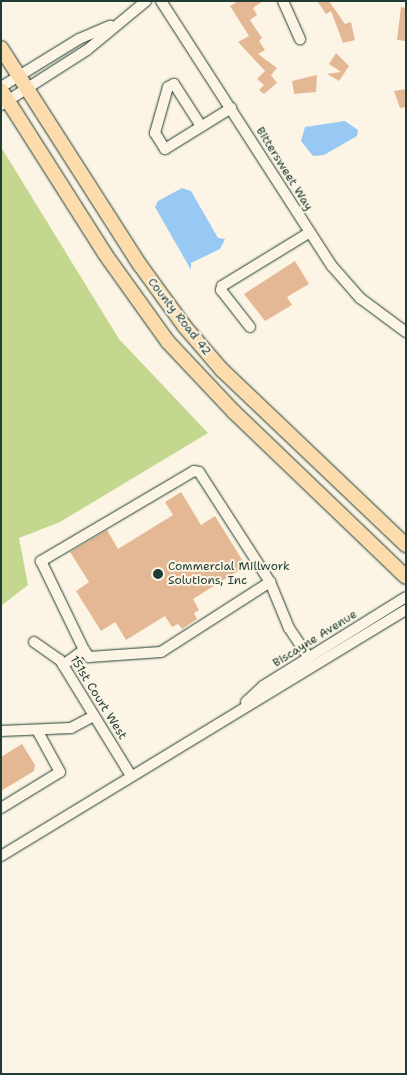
<!DOCTYPE html>
<html>
<head>
<meta charset="utf-8">
<style>
  body { margin:0 }
  #map { position:relative; width:407px; height:1075px; overflow:hidden; background:#fcf5e5; font-family:"Shantell Sans",sans-serif }
  div>[style] { position:absolute }
  .green>* { inset:0; background:#c3d88e }
  .water>* { inset:0; background:#98c9f4 }
  .building>* { inset:0; background:#e5b895 }
  .roads { filter:drop-shadow(0 0 1px #1f3d34) drop-shadow(0 0 1px #1f3d34) }
  .minor>* { height:10px; margin:-5px; padding:0 5px; transform-origin:5px; border-radius:5px; background:#fcf5e5 }
  .highway>* { height:14px; margin:-7px; padding:0 7px; transform-origin:7px; border-radius:7px; background:#fcdcac }
  .dots>* { width:14px; height:14px; translate:-50% -50%; box-sizing:border-box; border:2px solid #fcf5e5; border-radius:50% }
  span { translate:-50% -50%; white-space:nowrap; text-align:center; line-height:1.15; -webkit-text-stroke:4px #fcf5e5; paint-order:stroke }
  .street-label { font-size:12px; color:#1f3d34 }
  .poi-label { font-size:12px; color:#1f3d34 }
  .left { translate:0 -50%; text-align:left }
  .frame { position:absolute; inset:0; border:2px solid #1f3d34; pointer-events:none }
</style>
</head>
<body>
<div id="map">
  <div class="green">
    <div style="clip-path:polygon(1px 147px,119px 339px,208px 433px,60px 522px,19px 538px,28px 585px,1px 606px)"></div>
  </div>
  <div class="water">
    <div style="clip-path:polygon(345px 121px,358px 130px,357px 136px,324px 155px,313px 156px,301px 141px,305px 127px)"></div>
    <div style="clip-path:polygon(182px 188px,191px 191px,218px 238px,225px 239px,220px 249px,191px 263px,191px 270px,155px 207px,158px 201px)"></div>
  </div>
  <div class="building">
    <div style="clip-path:polygon(238px 1px,263px 1px,253px 8px,257px 15px,250px 20px,262px 38px,259px 41px,265px 50px,258px 54px,277px 68px,271px 75px,277px 83px,264px 94px,259px 90px,264px 85px,257px 79px,265px 71px,238px 42px,249px 36px,230px 6px)"></div>
    <div style="clip-path:polygon(317px 1px,329px 1px,345px 24px,351px 22px,355px 40px,343px 43px,331px 11px,326px 14px)"></div>
    <div style="clip-path:polygon(401px 7px,406px 8px,406px 41px,397px 40px)"></div>
    <div style="clip-path:polygon(336px 53px,349px 66px,339px 81px,327px 74px,341px 72px,329px 64px)"></div>
    <div style="clip-path:polygon(317px 75px,316px 92px,294px 94px,292px 81px)"></div>
    <div style="clip-path:polygon(406px 89px,406px 107px,400px 108px,394px 91px)"></div>
    <div style="clip-path:polygon(295px 261px,309px 284px,287px 297px,292px 305px,265px 321px,244px 294px)"></div>
    <div style="clip-path:polygon(181px 492px,201px 525px,215px 516px,246px 566px,193px 599px,199px 610px,194px 613px,197px 619px,182px 629px,178px 624px,172px 627px,165px 616px,126px 640px,115px 622px,101px 631px,76px 591px,89px 582px,70px 552px,107px 530px,118px 549px,173px 515px,165px 502px)"></div>
    <div style="clip-path:polygon(22px 744px,35px 765px,34px 771px,1px 791px,1px 757px)"></div>
  </div>
  <div class="roads">
    <div class="minor">
      <div style="left:161px;top:1px;width:315px;rotate:57.2deg"></div>
      <div style="left:332px;top:266px;width:43px;rotate:48.8deg"></div>
      <div style="left:360px;top:298px;width:57px;rotate:36.5deg"></div>
      <div style="left:283px;top:1px;width:42px;rotate:65.9deg"></div>
      <div style="left:1px;top:87px;width:92px;rotate:-31.6deg"></div>
      <div style="left:79px;top:39px;width:34px;rotate:-23deg"></div>
      <div style="left:1px;top:105px;width:102px;rotate:-32.6deg"></div>
      <div style="left:87px;top:50px;width:77px;rotate:-39.7deg"></div>
      <div style="left:201px;top:126px;width:50px;rotate:-122.7deg"></div>
      <div style="left:174px;top:84px;width:7px;rotate:153deg"></div>
      <div style="left:168px;top:87px;width:48px;rotate:105.8deg"></div>
      <div style="left:155px;top:133px;width:19px;rotate:58deg"></div>
      <div style="left:165px;top:149px;width:78px;rotate:-31.8deg"></div>
      <div style="left:250px;top:327px;width:47px;rotate:-128.1deg"></div>
      <div style="left:221px;top:290px;width:4px;rotate:-76deg"></div>
      <div style="left:222px;top:286px;width:103px;rotate:-31.5deg"></div>
      <div style="left:270px;top:582px;width:50px;rotate:67.6deg"></div>
      <div style="left:289px;top:628px;width:36px;rotate:56deg"></div>
      <div style="left:34px;top:642px;width:32px;rotate:35deg"></div>
      <div style="left:60px;top:660px;width:136px;rotate:58.5deg"></div>
      <div style="left:63px;top:665px;width:26px;rotate:-36deg"></div>
      <div style="left:84px;top:650px;width:9px;rotate:54deg"></div>
      <div style="left:89px;top:657px;width:72px;rotate:-4deg"></div>
      <div style="left:161px;top:652px;width:130px;rotate:-32.7deg"></div>
      <div style="left:270px;top:582px;width:131px;rotate:-122.8deg"></div>
      <div style="left:199px;top:472px;width:5px;rotate:-169deg"></div>
      <div style="left:194px;top:471px;width:178px;rotate:149.5deg"></div>
      <div style="left:41px;top:561px;width:99px;rotate:64.2deg"></div>
      <div style="left:246px;top:702px;width:23px;rotate:-43deg"></div>
      <div style="left:263px;top:686px;width:168px;rotate:-31.9deg"></div>
      <div style="left:1px;top:731px;width:70px;rotate:-2.5deg"></div>
      <div style="left:71px;top:728px;width:26px;rotate:-28deg"></div>
      <div style="left:1px;top:808px;width:69px;rotate:-31.4deg"></div>
      <div style="left:60px;top:772px;width:48px;rotate:-118.7deg"></div>
      <div style="left:1px;top:856px;width:474px;rotate:-31.3deg"></div>
    </div>
    <div class="highway">
      <div style="left:1px;top:48px;width:258px;rotate:57.4deg"></div>
      <div style="left:140px;top:265px;width:77px;rotate:54deg"></div>
      <div style="left:185px;top:327px;width:57px;rotate:49.3deg"></div>
      <div style="left:222px;top:370px;width:254px;rotate:43.6deg"></div>
      <div style="left:1px;top:90px;width:194px;rotate:57.6deg"></div>
      <div style="left:105px;top:254px;width:108px;rotate:54.4deg"></div>
      <div style="left:168px;top:342px;width:96px;rotate:46.7deg"></div>
      <div style="left:234px;top:412px;width:238px;rotate:43.8deg"></div>
    </div>
  </div>
  <div class="dots">
    <div style="left:158px;top:574px;background:#1f3d34"></div>
  </div>
  <div class="street-label">
    <span style="left:284px;top:169px;rotate:58deg">Bittersweet Way</span>
    <span style="left:179px;top:317px;rotate:52deg">County Road 42</span>
    <span style="left:315px;top:639px;rotate:-32deg">Biscayne Avenue</span>
    <span style="left:98px;top:698px;rotate:58deg">151st Court West</span>
  </div>
  <div class="poi-label">
    <span class="left" style="left:168px;top:574px">Commercial Millwork<br>Solutions, Inc</span>
  </div>
  <div class="frame"></div>
</div>
</body>
</html>
